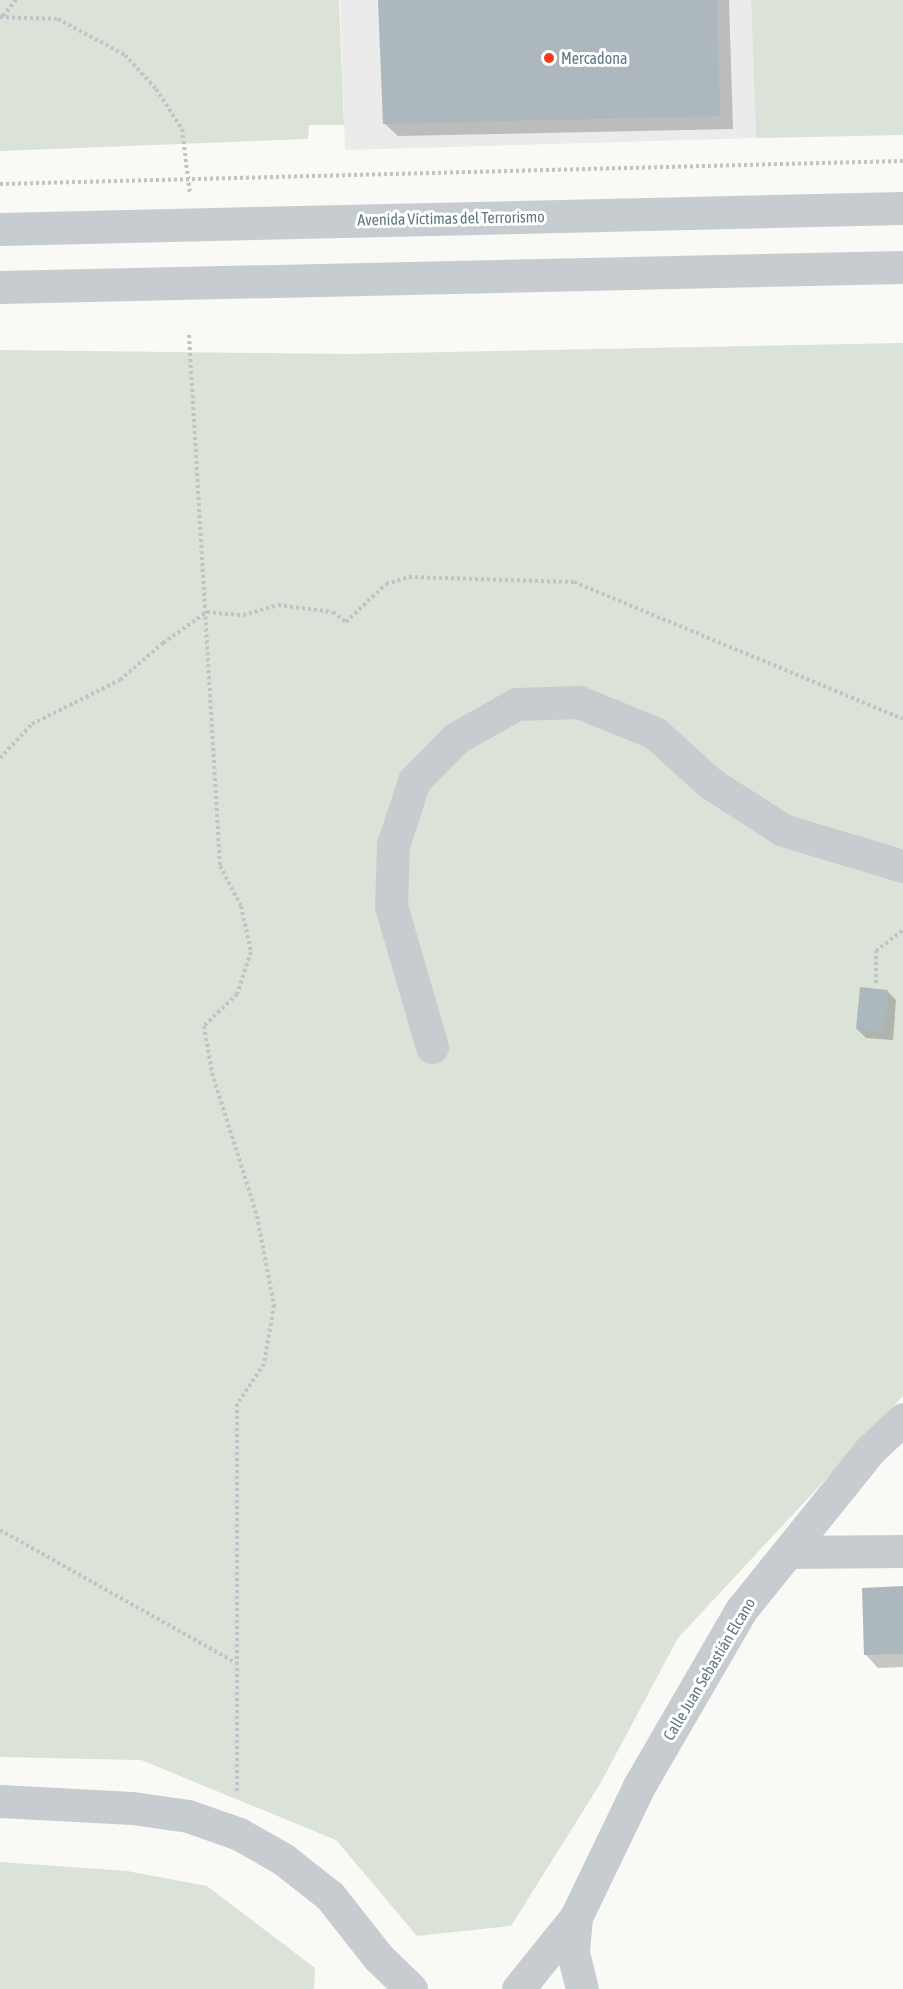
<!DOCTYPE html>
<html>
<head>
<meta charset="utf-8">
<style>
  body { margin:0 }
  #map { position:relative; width:903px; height:1989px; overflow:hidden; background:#f9f9f6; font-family:"Asap Condensed",sans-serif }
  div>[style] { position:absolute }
  .built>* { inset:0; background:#eaebea }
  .green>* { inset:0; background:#dbe2d7 }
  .shadow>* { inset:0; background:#0003 }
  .building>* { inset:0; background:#acb8bd }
  .path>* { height:4px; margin-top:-2px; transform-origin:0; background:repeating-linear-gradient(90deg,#c0c4c5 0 3px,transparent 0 6px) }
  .minor>* { height:33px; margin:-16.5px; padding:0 16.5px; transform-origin:16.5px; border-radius:16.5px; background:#c6cccf }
  .dots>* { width:16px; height:16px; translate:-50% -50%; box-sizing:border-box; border:3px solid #fff; border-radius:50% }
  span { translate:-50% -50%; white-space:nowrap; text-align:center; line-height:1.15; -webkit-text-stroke:6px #fff; paint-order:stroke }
  .poi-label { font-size:16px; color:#617885 }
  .left { translate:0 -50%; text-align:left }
  .street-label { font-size:16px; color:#617885 }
</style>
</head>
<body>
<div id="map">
  <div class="built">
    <div style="clip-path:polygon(340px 0,751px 0,756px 138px,345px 150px)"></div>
  </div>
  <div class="green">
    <div style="clip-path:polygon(0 0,339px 0,344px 125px,309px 125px,308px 139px,0 151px)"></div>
    <div style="clip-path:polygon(751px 0,903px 0,903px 135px,756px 138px)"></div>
    <div style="clip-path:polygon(903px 343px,903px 1396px,678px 1638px,600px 1784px,511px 1926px,417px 1936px,336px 1840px,141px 1760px,0 1757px,0 350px,349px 354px)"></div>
    <div style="clip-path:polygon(0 1862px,127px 1871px,207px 1886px,315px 1968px,314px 1989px,0 1989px)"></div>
  </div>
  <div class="shadow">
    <div style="clip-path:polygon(380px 0,729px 0,733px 129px,398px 136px,384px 123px)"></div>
    <div style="clip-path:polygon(887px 991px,896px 1000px,893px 1040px,866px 1038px,857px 1029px)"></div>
    <div style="clip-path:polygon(903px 1588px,903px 1667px,878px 1668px,865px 1654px)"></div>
  </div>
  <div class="building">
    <div style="clip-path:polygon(378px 0,717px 0,720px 116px,383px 124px)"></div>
    <div style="clip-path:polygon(860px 987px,888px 990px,884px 1032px,856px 1029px)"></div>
    <div style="clip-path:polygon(903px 1586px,903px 1654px,864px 1655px,862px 1588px)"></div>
  </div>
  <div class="path">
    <div style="left:3px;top:16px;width:21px;rotate:-51deg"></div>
    <div style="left:0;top:17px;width:58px;rotate:2deg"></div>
    <div style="left:58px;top:19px;width:76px;rotate:28.2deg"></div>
    <div style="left:125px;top:55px;width:46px;rotate:47.6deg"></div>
    <div style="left:156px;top:89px;width:48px;rotate:57deg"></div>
    <div style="left:182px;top:129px;width:65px;rotate:83deg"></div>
    <div style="left:0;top:184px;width:903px;rotate:-1.46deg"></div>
    <div style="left:189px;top:335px;width:532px;rotate:86.66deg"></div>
    <div style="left:220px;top:866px;width:45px;rotate:62.3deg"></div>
    <div style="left:241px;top:906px;width:47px;rotate:77.7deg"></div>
    <div style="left:251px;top:952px;width:44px;rotate:108.4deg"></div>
    <div style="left:237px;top:994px;width:46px;rotate:135.9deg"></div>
    <div style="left:204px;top:1026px;width:48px;rotate:80.3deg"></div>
    <div style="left:212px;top:1073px;width:150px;rotate:72.5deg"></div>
    <div style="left:257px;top:1216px;width:91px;rotate:79.2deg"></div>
    <div style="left:274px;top:1305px;width:60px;rotate:99.6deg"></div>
    <div style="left:264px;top:1364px;width:48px;rotate:124deg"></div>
    <div style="left:237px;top:1404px;width:389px;rotate:90deg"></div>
    <div style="left:0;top:758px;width:47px;rotate:-46.7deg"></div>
    <div style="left:32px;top:724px;width:98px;rotate:-26.6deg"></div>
    <div style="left:120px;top:680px;width:57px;rotate:-40.7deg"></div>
    <div style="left:163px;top:643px;width:54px;rotate:-35.2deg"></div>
    <div style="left:207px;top:612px;width:36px;rotate:5deg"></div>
    <div style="left:243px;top:615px;width:36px;rotate:-16deg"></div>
    <div style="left:278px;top:605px;width:55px;rotate:7.3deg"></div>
    <div style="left:333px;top:612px;width:16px;rotate:38deg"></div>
    <div style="left:346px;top:622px;width:55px;rotate:-43.5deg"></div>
    <div style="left:386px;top:584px;width:24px;rotate:-17deg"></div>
    <div style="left:409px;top:577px;width:165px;rotate:1.7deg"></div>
    <div style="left:574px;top:582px;width:356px;rotate:22.6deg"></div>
    <div style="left:876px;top:983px;width:32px;rotate:-90deg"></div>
    <div style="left:876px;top:951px;width:34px;rotate:-38deg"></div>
    <div style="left:0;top:1530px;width:271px;rotate:29.4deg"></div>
  </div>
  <div class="minor">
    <div style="left:0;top:229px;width:903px;rotate:-1.33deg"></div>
    <div style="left:0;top:287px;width:903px;rotate:-1.27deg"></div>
    <div style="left:432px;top:1047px;width:147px;rotate:-106.2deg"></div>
    <div style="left:391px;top:906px;width:61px;rotate:-88.1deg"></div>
    <div style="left:393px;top:845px;width:67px;rotate:-71.8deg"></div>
    <div style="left:414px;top:781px;width:60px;rotate:-45.7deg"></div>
    <div style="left:456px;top:738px;width:69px;rotate:-29.5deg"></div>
    <div style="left:516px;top:704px;width:63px;rotate:-1.8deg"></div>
    <div style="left:579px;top:702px;width:82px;rotate:22.2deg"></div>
    <div style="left:655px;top:733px;width:74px;rotate:42.3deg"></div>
    <div style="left:710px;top:783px;width:87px;rotate:32.8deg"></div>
    <div style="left:783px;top:830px;width:125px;rotate:16.7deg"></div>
    <div style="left:788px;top:1552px;width:115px;rotate:-0.5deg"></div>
    <div style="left:0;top:1801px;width:132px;rotate:3deg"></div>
    <div style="left:132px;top:1808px;width:57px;rotate:8.1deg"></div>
    <div style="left:188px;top:1816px;width:54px;rotate:19.4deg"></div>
    <div style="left:239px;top:1834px;width:51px;rotate:29.6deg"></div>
    <div style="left:283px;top:1859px;width:60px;rotate:38.2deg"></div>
    <div style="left:330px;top:1896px;width:78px;rotate:51.8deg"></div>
    <div style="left:378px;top:1957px;width:46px;rotate:44.1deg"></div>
    <div style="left:576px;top:1917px;width:145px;rotate:-64.3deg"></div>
    <div style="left:639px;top:1786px;width:203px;rotate:-59.9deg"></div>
    <div style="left:741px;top:1610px;width:206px;rotate:-51.1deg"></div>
    <div style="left:870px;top:1450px;width:45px;rotate:-43.2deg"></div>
    <div style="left:518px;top:1989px;width:92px;rotate:-51.1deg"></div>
    <div style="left:576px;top:1917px;width:36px;rotate:95deg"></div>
    <div style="left:573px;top:1953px;width:37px;rotate:76deg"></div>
  </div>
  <div class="dots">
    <div style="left:549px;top:58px;background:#f63a1a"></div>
  </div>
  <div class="poi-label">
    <span class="left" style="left:561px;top:58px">Mercadona</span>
  </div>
  <div class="street-label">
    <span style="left:451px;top:218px;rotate:-1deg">Avenida Víctimas del Terrorismo</span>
    <span style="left:709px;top:1669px;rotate:-59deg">Calle Juan Sebastián Elcano</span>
  </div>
</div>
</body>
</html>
